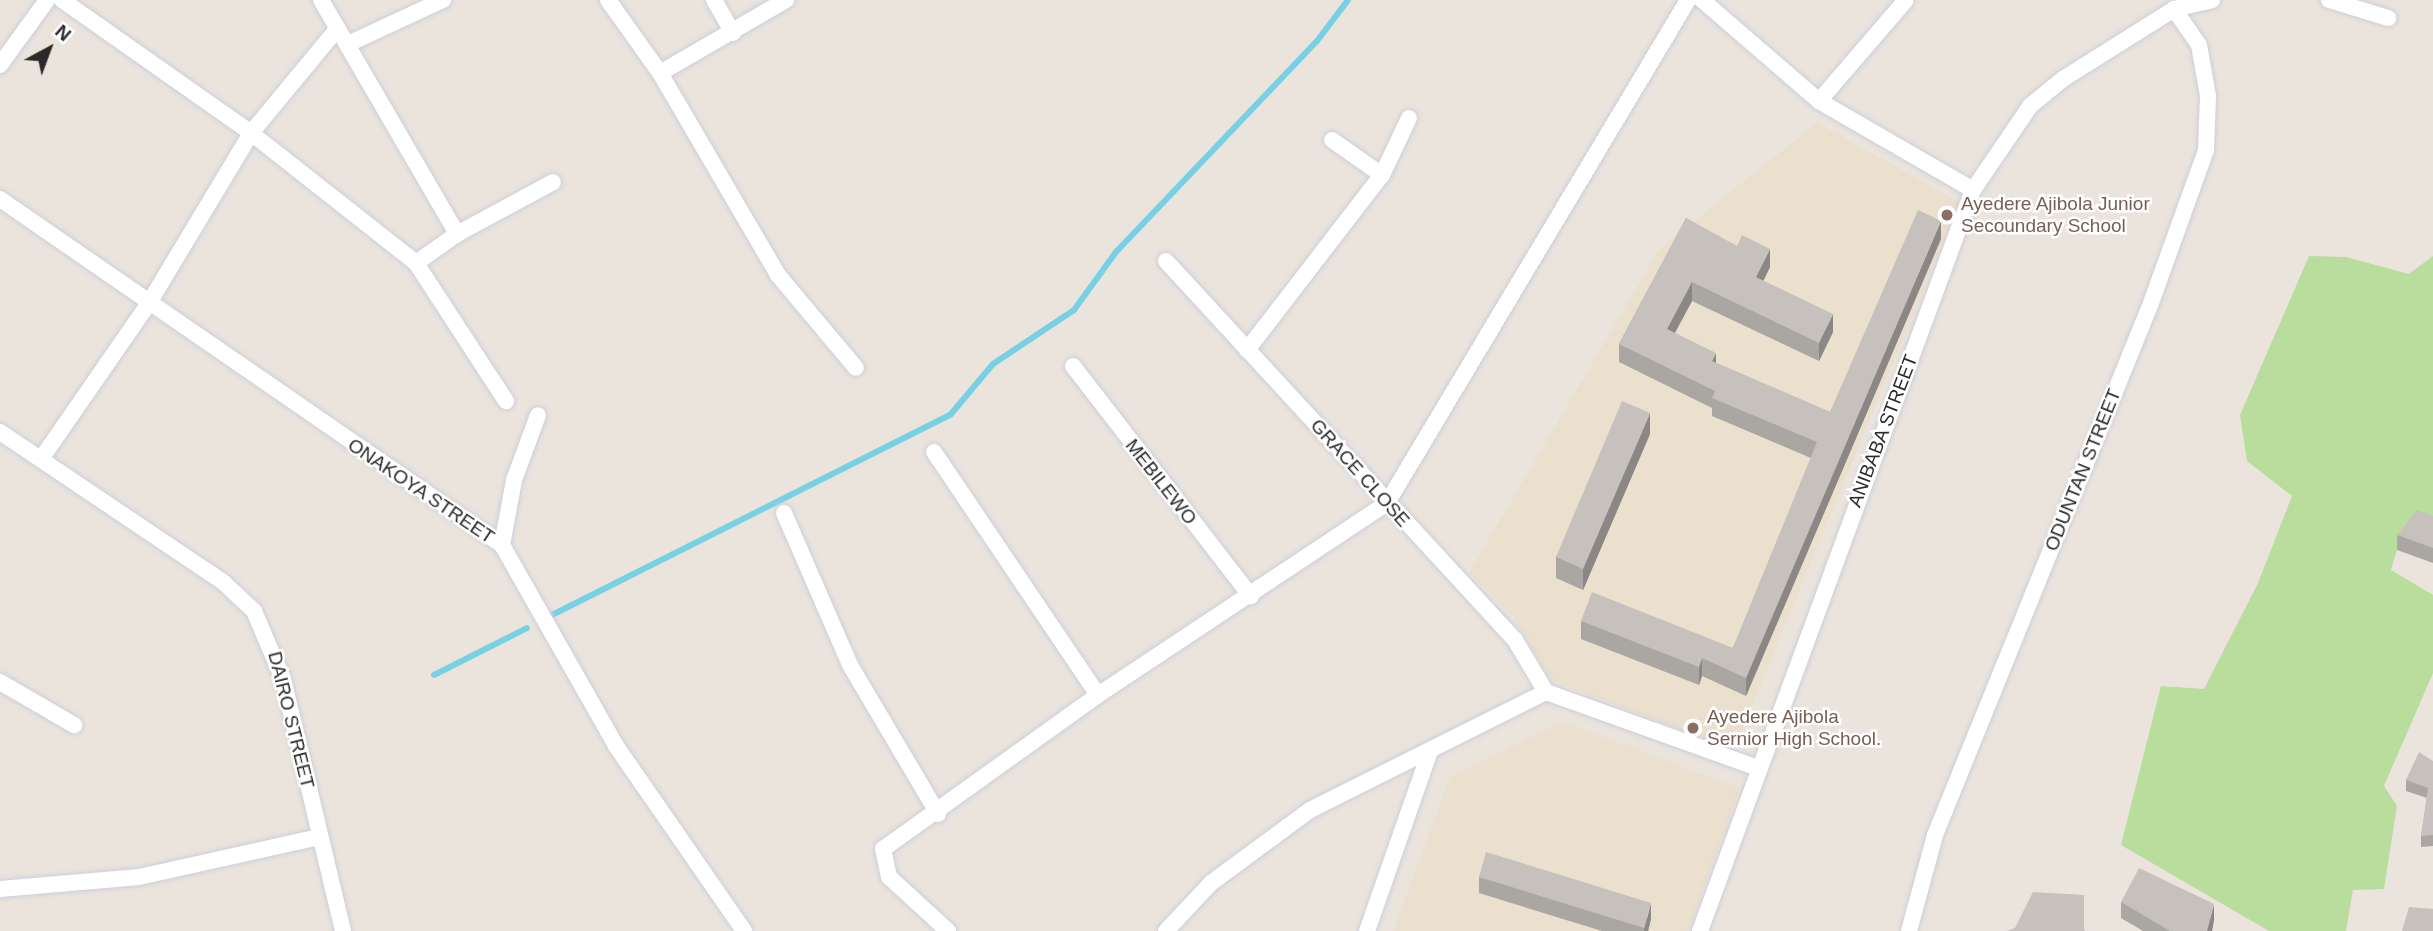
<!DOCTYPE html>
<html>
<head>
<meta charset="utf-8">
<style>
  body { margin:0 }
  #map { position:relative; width:2433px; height:931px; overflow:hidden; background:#ebe4dd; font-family:Helvetica,sans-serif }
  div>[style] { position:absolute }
  .education>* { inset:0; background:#ebdfce }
  .green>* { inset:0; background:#b8dd9d }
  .stream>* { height:6px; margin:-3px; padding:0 3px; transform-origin:3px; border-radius:3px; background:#78d0e5 }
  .roads { filter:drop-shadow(0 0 2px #cbcfda) drop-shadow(0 0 2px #cbcfda) }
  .street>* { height:16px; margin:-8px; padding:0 8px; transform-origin:8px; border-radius:8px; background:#fff }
  .wall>* { inset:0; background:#aaa6a2 }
  .shaded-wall>* { inset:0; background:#8b8784 }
  .building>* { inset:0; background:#c6c1bc }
  .dots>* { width:19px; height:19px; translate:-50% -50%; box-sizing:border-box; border:4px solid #fff; border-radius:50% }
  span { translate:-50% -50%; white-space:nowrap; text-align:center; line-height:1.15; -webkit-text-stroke:5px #fff; paint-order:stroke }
  .education-label { font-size:19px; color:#785e54 }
  .left { translate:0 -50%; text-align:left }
  .street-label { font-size:19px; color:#2a2a2a }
  .north { position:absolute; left:14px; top:14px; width:70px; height:70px; -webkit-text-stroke:5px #fff; paint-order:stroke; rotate:41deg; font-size:19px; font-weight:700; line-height:28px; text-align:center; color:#2a2a2a }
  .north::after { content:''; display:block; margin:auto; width:24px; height:32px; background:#2a2a2a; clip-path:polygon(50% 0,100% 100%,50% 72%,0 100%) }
</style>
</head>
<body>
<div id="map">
  <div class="education">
    <div style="clip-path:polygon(1817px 123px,1959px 202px,1734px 750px,1551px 680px,1513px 616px,1469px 573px,1660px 248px)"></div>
    <div style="clip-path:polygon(1563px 722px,1740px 789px,1688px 931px,1393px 931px,1450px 777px)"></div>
  </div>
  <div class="green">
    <div style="clip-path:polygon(2309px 256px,2346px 257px,2409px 274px,2433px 256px,2433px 539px,2403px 529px,2391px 570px,2433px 595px,2433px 673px,2384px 786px,2397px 806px,2384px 889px,2353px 890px,2346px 931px,2269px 931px,2121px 845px,2161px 686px,2204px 689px,2258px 583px,2292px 496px,2247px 461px,2240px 415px)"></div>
  </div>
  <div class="stream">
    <div style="left:546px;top:618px;width:453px;rotate:-26.7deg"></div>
    <div style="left:951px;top:414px;width:65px;rotate:-50deg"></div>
    <div style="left:993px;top:364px;width:97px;rotate:-33.7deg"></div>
    <div style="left:1074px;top:310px;width:72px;rotate:-54.1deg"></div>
    <div style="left:1116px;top:252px;width:291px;rotate:-46.4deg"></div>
    <div style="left:1317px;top:41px;width:51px;rotate:-52.9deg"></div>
    <div style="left:434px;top:675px;width:104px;rotate:-26.8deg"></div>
  </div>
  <div class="roads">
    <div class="street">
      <div style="left:62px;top:0;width:231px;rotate:35.1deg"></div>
      <div style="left:251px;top:133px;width:210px;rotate:38.2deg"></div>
      <div style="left:416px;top:263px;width:165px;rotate:56.9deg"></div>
      <div style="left:321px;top:0;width:271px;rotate:59.8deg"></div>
      <div style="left:457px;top:234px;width:50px;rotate:144.7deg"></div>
      <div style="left:608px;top:0;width:90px;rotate:54.5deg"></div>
      <div style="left:660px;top:73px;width:234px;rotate:59.7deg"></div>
      <div style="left:778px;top:275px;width:121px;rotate:50deg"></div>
      <div style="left:714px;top:0;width:38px;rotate:60deg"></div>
      <div style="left:1702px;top:0;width:155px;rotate:40.8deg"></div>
      <div style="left:1819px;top:101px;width:178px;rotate:30deg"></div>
      <div style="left:2329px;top:0;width:62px;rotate:17deg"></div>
      <div style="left:348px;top:44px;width:105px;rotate:-24.9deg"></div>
      <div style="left:0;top:65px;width:80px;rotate:-54.1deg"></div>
      <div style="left:660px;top:73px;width:146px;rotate:-30.1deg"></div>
      <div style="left:1819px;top:101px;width:133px;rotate:-49.3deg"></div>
      <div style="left:1382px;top:175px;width:63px;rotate:-64.7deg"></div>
      <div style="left:0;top:199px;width:610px;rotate:34.58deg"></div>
      <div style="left:502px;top:545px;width:231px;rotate:60.4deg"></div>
      <div style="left:616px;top:746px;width:225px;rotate:55.3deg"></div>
      <div style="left:457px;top:234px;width:109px;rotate:-28.4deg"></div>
      <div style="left:1166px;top:261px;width:515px;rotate:47.36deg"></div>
      <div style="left:1515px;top:640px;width:61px;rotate:59.2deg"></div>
      <div style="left:1247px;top:350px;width:221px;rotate:-52.4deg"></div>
      <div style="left:1382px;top:175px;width:61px;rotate:-145deg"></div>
      <div style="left:1073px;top:366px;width:291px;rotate:52.3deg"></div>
      <div style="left:0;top:432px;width:269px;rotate:33.9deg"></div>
      <div style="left:223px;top:582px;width:42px;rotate:43.1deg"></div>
      <div style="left:254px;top:611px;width:74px;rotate:66.9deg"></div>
      <div style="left:283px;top:679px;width:259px;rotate:76.6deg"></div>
      <div style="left:934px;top:452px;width:293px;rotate:56deg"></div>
      <div style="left:41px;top:459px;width:190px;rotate:-55.3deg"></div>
      <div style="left:149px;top:303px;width:198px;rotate:-59deg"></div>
      <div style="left:251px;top:133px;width:136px;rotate:-50.4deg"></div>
      <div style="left:784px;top:513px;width:166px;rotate:66.5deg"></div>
      <div style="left:850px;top:665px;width:173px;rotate:59.4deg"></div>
      <div style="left:502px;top:545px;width:66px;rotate:-79.5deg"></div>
      <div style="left:514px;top:480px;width:69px;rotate:-69.7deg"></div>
      <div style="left:0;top:682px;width:86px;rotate:30.2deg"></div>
      <div style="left:0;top:889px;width:140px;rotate:-4.9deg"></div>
      <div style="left:139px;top:877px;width:184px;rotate:-12.5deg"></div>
      <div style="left:948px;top:931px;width:80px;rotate:-137.5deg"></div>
      <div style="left:889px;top:877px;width:29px;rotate:-102deg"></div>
      <div style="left:883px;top:849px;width:264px;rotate:-35.6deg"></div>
      <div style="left:1098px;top:695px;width:347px;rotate:-33.6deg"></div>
      <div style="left:1387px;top:503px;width:586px;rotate:-59.1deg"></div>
      <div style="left:1166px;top:931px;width:66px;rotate:-46.8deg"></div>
      <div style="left:1211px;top:883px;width:123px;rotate:-36.4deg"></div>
      <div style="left:1310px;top:810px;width:264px;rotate:-26.6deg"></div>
      <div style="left:1546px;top:692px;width:223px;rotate:19.7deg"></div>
      <div style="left:1367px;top:931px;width:191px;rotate:-70.7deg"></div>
      <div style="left:1700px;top:931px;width:790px;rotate:-69.78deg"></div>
      <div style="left:1973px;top:190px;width:102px;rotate:-55.8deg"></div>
      <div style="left:2030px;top:106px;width:43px;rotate:-39.3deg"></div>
      <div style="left:2063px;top:79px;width:131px;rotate:-32.2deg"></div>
      <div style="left:2174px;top:9px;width:39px;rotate:-13deg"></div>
      <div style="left:1909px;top:931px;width:99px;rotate:-74.8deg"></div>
      <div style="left:1935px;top:835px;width:574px;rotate:-67.9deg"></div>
      <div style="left:2151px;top:303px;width:163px;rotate:-70.2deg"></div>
      <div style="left:2206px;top:150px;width:54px;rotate:-87.9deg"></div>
      <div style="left:2208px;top:96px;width:52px;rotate:-100deg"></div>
      <div style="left:2199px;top:45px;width:44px;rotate:-124.8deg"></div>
    </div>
  </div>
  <div class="wall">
    <div style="clip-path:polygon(1686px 218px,1770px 267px,1763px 281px,1833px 332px,1819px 361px,1692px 301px,1675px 333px,1716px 363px,1830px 412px,1941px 239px,1746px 696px,1702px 676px,1699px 685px,1581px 639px,1581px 621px,1733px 648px,1811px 458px,1712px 416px,1712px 408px,1619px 362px,1619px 344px)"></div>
    <div style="clip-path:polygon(1650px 434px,1583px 590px,1556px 578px,1556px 557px)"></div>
    <div style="clip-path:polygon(2433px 516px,2433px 563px,2397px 550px,2397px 535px)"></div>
    <div style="clip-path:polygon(2433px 761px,2433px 846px,2421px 847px,2421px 836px,2427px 798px,2406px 791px,2406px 780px)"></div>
    <div style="clip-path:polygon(1479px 877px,1651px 919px,1648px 931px,1602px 931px,1479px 893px)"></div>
    <div style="clip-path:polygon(2121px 902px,2214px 920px,2212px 931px,2143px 931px,2121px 918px)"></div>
  </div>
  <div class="shaded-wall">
    <div style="clip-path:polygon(1941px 221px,1941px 239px,1746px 696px,1746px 678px)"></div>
    <div style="clip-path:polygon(1770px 249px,1770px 267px,1756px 296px,1756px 277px)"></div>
    <div style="clip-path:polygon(1692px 282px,1692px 301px,1667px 347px,1667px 329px)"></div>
    <div style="clip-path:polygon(1833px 314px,1833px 332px,1819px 361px,1819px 343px)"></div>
    <div style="clip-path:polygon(1716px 353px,1716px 371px,1712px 361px)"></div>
    <div style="clip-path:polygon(1650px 413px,1650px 434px,1583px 590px,1583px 569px)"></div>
    <div style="clip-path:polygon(1702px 658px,1702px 676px,1699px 685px,1699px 667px)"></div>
    <div style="clip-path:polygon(1651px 903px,1651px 919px,1648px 931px,1644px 931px)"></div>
    <div style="clip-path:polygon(2214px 904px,2214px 920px,2212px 931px,2207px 931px)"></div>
  </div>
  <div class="building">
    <div style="clip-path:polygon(1918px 210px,1941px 221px,1746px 678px,1702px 658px,1699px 667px,1581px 621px,1592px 592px,1733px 648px,1817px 442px,1712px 398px,1715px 391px,1619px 344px,1686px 218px,1737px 246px,1742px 235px,1770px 249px,1756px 277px,1833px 314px,1819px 343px,1692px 282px,1667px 329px,1716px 353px,1712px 361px,1830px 412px)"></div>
    <div style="clip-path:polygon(1622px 401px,1650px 413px,1583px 569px,1556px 557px)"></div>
    <div style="clip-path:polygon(2417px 510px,2433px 516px,2433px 548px,2397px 535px)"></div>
    <div style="clip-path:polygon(2419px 752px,2433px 761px,2433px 835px,2421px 836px,2428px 788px,2406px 780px)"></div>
    <div style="clip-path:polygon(1486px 852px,1651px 903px,1644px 928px,1479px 877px)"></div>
    <div style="clip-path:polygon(2139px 868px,2214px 904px,2207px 931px,2170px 931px,2121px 902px)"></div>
    <div style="clip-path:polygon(2033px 892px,2084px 895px,2084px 930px,2086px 931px,2007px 931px,2015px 928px)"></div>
    <div style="clip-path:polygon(2409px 907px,2433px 909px,2433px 931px,2402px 931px)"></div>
  </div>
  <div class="dots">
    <div style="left:1947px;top:215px;background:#8d6e63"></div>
    <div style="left:1693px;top:728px;background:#8d6e63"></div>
  </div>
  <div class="education-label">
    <span class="left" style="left:1961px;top:215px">Ayedere Ajibola Junior<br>Secoundary School</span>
    <span class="left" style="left:1707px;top:728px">Ayedere Ajibola<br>Sernior High School.</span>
  </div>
  <div class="street-label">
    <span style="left:1883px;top:431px;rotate:-69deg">ANIBABA STREET</span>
    <span style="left:2083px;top:470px;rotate:-68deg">ODUNTAN STREET</span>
    <span style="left:1360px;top:473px;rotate:48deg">GRACE CLOSE</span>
    <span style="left:1161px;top:482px;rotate:52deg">MEBILEWO</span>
    <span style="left:421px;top:491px;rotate:34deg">ONAKOYA STREET</span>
    <span style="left:291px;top:720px;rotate:76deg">DAIRO STREET</span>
  </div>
  <div class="north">N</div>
</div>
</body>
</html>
